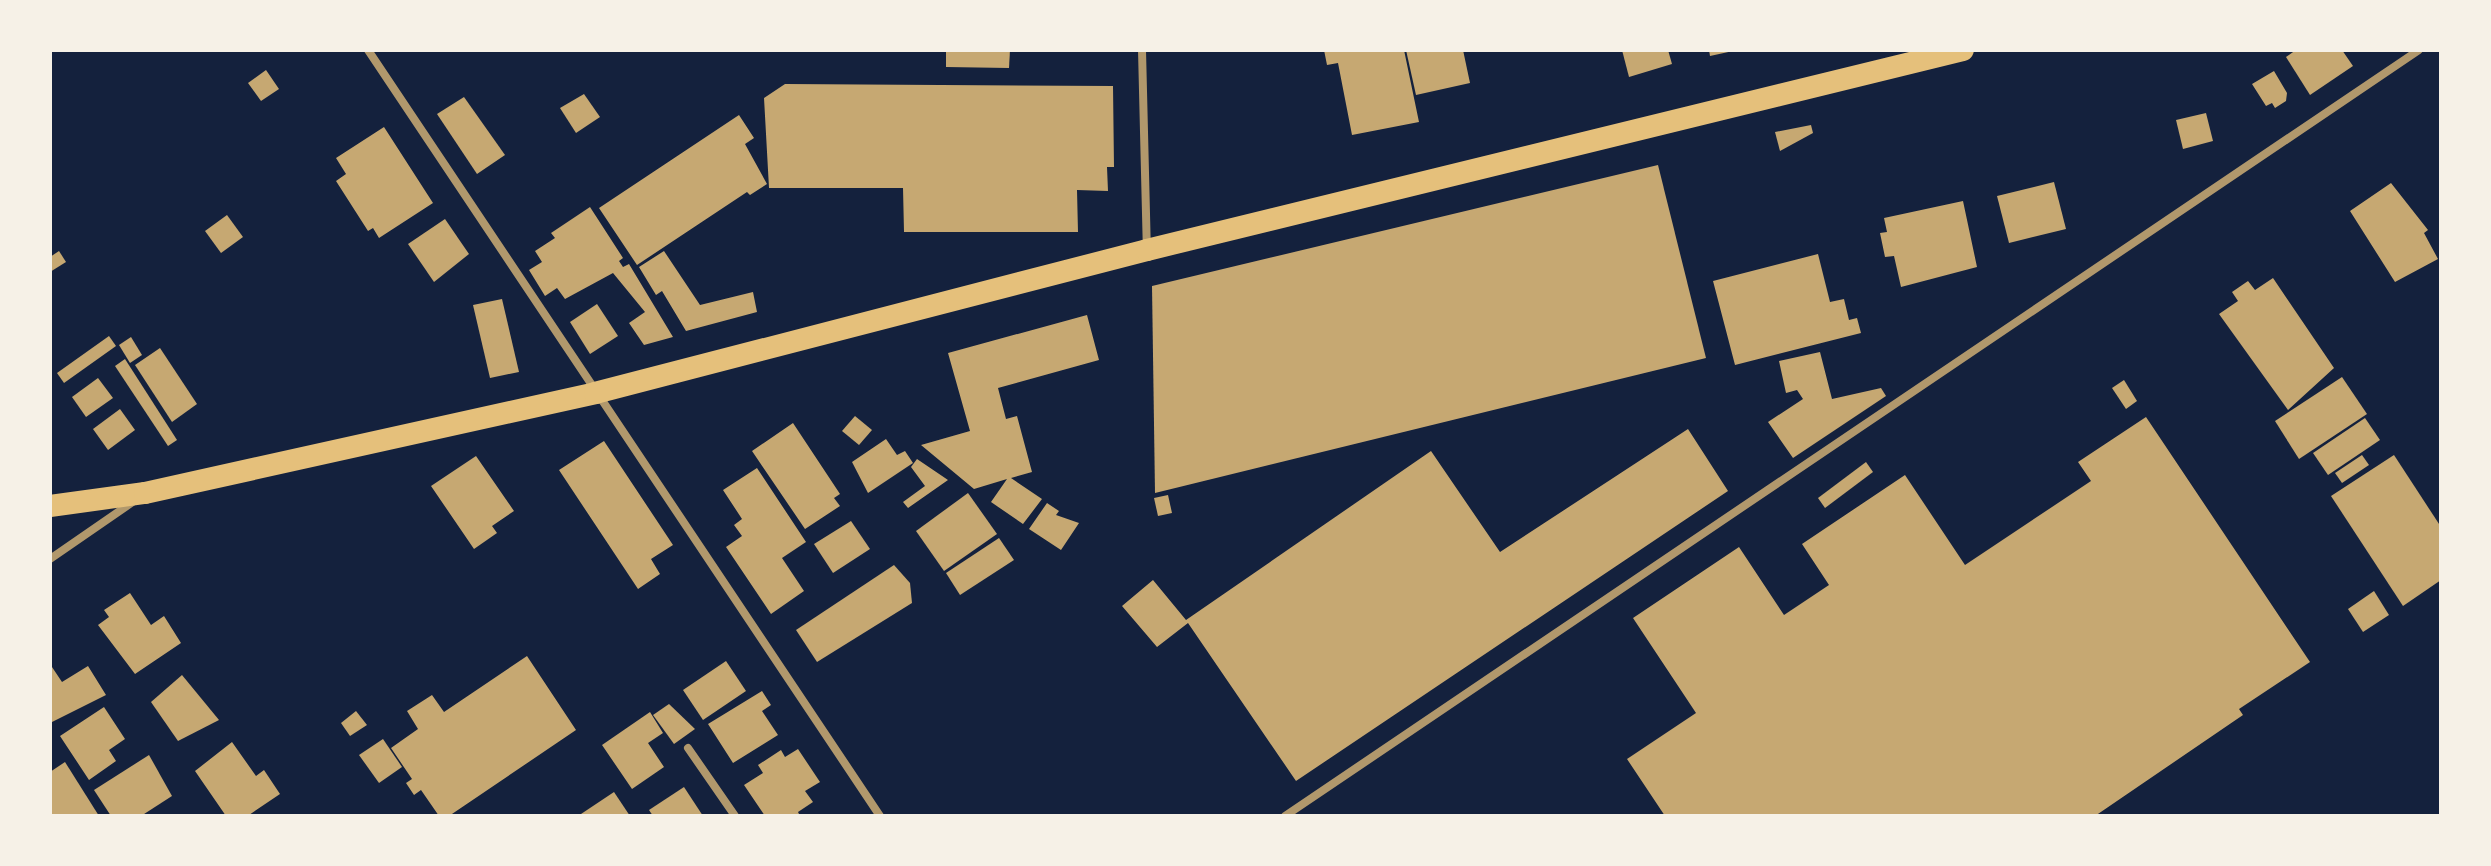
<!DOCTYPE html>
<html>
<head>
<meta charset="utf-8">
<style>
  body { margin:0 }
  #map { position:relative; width:2491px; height:866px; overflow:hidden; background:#14213d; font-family:"Fira Sans Condensed",sans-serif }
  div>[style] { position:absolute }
  .building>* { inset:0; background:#c6a872 }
  .minor>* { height:8px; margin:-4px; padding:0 4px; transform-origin:4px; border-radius:4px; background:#b1986c }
  .trunk>* { height:22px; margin:-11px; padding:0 11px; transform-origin:11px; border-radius:11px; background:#e5c07b }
  span { translate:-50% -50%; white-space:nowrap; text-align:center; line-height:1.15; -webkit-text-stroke:8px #f6f1e7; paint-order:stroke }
  .frame { position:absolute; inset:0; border:52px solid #f6f1e7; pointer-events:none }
</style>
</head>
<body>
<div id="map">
  <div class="building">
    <div style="clip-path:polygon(946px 50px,1010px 50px,1009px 68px,946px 67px)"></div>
    <div style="clip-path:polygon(1324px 50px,1404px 50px,1419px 122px,1352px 135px,1338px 63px,1327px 65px)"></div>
    <div style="clip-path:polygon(1406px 50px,1463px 50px,1470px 83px,1416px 95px)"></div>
    <div style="clip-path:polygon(1622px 50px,1668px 50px,1672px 64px,1629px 77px)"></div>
    <div style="clip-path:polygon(1709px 50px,1732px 50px,1733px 51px,1710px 56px)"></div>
    <div style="clip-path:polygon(2296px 50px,2342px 50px,2353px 66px,2310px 95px,2286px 57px)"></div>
    <div style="clip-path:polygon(266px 70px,279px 89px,261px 101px,248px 83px)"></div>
    <div style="clip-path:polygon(2274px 71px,2287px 93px,2286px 101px,2275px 108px,2272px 103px,2266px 106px,2252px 84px)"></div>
    <div style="clip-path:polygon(785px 84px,1113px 86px,1114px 167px,1107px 167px,1108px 191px,1077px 190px,1078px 232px,904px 232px,903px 188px,769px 188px,764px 98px)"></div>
    <div style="clip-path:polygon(584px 94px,600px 117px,576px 133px,560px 108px)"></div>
    <div style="clip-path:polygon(464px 97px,505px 155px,477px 174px,437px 114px)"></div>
    <div style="clip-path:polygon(2206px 113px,2213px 141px,2183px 149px,2176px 120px)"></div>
    <div style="clip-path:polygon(739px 115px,754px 138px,745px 144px,767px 184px,750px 195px,747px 192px,637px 265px,599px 208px)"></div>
    <div style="clip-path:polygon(1811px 125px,1813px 133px,1780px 151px,1775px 132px)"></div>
    <div style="clip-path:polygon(384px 127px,433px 203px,379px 238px,373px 228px,368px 231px,336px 181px,346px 174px,336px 158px)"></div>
    <div style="clip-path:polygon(1658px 165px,1706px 358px,1155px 493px,1152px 286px)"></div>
    <div style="clip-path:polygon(2054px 182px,2066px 229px,2009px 243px,1997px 196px)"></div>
    <div style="clip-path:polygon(2391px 183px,2428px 230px,2424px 233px,2438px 259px,2395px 282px,2350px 211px)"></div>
    <div style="clip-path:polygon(1963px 201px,1977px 267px,1901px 287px,1894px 256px,1885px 257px,1880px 233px,1887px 232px,1884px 218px)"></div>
    <div style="clip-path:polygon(590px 207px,623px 258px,619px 261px,623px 267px,629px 264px,673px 337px,644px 345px,629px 323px,645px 312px,613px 273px,565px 299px,557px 288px,545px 296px,529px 270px,542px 262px,535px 251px,555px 238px,551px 233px)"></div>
    <div style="clip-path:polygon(227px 215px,243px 237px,221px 253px,205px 231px)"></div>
    <div style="clip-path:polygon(445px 219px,469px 254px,434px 282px,408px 244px)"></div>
    <div style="clip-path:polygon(59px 251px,66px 262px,50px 272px,50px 257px)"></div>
    <div style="clip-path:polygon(664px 251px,700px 305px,753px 292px,757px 312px,686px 331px,662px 291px,656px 295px,639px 267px)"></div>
    <div style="clip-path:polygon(1818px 254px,1830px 302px,1844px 299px,1849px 320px,1857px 318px,1861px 333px,1735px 365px,1713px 281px)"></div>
    <div style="clip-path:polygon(2273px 278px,2334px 368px,2288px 410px,2219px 314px,2238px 301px,2232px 292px,2248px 281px,2255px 290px)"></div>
    <div style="clip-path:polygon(502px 299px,519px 372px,490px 378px,473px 305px)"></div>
    <div style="clip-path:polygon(597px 304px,618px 336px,590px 354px,570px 322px)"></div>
    <div style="clip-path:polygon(1087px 315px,1099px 360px,998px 388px,1006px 419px,1017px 416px,1032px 472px,1011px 478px,1042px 499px,1023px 524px,991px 502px,1007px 479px,974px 489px,921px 445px,970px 431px,948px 353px)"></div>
    <div style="clip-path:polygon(109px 336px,116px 346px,64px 383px,57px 373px)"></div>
    <div style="clip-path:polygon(131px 337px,142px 355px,130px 363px,119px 345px)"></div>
    <div style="clip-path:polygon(160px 348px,197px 404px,172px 422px,135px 365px)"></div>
    <div style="clip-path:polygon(1820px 352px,1832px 399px,1881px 388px,1886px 396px,1793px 458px,1768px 422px,1803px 399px,1797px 390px,1786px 393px,1779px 361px)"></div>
    <div style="clip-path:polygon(125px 359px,177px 440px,168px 446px,115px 366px)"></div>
    <div style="clip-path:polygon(2342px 377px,2367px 414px,2299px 459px,2275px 421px)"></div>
    <div style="clip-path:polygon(98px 378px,113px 398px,86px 417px,72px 397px)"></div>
    <div style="clip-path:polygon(2124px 380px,2137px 401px,2126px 409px,2112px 388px)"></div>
    <div style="clip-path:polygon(120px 409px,135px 430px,108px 450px,93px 429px)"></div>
    <div style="clip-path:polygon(855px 416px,872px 430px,859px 445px,842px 431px)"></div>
    <div style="clip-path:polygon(2146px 417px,2310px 662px,2239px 709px,2243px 715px,2095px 816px,1665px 816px,1627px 759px,1696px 713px,1633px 618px,1739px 547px,1784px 615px,1829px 585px,1802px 544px,1905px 475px,1965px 565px,2091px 481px,2078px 462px)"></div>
    <div style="clip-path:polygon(2365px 418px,2380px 440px,2328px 475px,2313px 453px)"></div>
    <div style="clip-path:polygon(793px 423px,840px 494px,834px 498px,840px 506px,805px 529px,752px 451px)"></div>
    <div style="clip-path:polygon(1688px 429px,1728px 491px,1296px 781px,1188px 623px,1157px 647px,1122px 606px,1153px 580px,1186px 620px,1431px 451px,1500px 552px)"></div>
    <div style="clip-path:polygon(886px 439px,897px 455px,905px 451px,913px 463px,868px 493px,852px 462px)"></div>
    <div style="clip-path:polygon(604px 441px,673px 545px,651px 559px,660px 574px,638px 589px,559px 470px)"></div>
    <div style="clip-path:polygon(2362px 455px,2369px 465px,2342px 483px,2335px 473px)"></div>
    <div style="clip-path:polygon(2394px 455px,2441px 527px,2441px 580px,2403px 606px,2331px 496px)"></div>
    <div style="clip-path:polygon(476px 456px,514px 511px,492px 526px,497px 533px,474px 549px,431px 486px)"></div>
    <div style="clip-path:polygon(917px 459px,948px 480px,908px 508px,903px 502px,925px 486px,911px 467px)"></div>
    <div style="clip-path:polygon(1866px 462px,1873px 472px,1825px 508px,1818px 498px)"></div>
    <div style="clip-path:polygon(757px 468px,806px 542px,782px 558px,804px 591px,771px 614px,726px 547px,742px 536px,734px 525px,742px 519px,723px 490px)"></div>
    <div style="clip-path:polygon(968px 493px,997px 534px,944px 571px,916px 531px)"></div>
    <div style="clip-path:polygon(1168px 495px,1172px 513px,1158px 516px,1154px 498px)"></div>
    <div style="clip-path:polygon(1047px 503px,1059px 511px,1056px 515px,1079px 523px,1061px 550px,1029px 529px)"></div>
    <div style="clip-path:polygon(851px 521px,870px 549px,833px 573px,814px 544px)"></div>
    <div style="clip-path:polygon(999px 538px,1014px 560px,960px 595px,946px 573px)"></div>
    <div style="clip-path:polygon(894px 565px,910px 583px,912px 603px,817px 662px,796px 630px)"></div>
    <div style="clip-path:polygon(2374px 591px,2389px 615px,2363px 632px,2348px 609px)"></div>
    <div style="clip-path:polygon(130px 593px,151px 625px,164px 616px,181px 643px,135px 674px,98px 625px,109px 617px,104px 610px)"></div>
    <div style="clip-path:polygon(527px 656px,576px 730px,449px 816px,439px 816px,421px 790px,414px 795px,406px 783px,412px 779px,391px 748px,418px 729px,407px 711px,432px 695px,444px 712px)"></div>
    <div style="clip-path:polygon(726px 661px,746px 691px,703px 720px,683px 690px)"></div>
    <div style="clip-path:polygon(50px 664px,62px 682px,88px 666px,106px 695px,50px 723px)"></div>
    <div style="clip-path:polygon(182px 675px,219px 720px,178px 741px,151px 702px)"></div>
    <div style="clip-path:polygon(762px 691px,771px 705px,762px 711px,778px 735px,733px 763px,708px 724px)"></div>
    <div style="clip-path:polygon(669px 704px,695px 729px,674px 744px,653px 715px)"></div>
    <div style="clip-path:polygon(104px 707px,125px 739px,109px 750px,116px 761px,89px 780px,60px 736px)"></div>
    <div style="clip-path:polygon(356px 711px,367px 725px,350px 736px,341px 723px)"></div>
    <div style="clip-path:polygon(650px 712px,663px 733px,648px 743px,664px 767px,632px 789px,602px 745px)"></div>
    <div style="clip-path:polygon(383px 739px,402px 767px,379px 783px,359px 755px)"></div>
    <div style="clip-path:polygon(232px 742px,256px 776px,264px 770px,280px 794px,249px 815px,226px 816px,195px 771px)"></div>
    <div style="clip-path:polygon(798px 749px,820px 782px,805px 791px,813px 802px,798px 812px,800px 816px,765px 816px,744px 785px,763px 773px,758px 765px,781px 750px,785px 757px)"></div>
    <div style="clip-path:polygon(149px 755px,172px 796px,141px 816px,111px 816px,94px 790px)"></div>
    <div style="clip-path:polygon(65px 762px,99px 816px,50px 816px,50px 772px)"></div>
    <div style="clip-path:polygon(684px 787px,703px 816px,653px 816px,649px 810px)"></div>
    <div style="clip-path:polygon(614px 792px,630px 816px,578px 816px)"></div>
  </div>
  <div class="minor">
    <div style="left:368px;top:50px;width:921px;rotate:56.24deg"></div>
    <div style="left:1142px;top:50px;width:199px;rotate:88.6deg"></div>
    <div style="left:50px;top:559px;width:102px;rotate:-34.6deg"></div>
    <div style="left:688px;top:748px;width:83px;rotate:55.3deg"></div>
    <div style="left:1285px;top:816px;width:1368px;rotate:-34.04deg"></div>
  </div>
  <div class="trunk">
    <div style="left:50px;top:506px;width:96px;rotate:-7.8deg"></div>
    <div style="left:145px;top:493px;width:461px;rotate:-12.5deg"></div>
    <div style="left:595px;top:393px;width:570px;rotate:-14.52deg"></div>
    <div style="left:1147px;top:250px;width:840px;rotate:-13.77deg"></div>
  </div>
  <div class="frame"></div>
</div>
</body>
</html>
